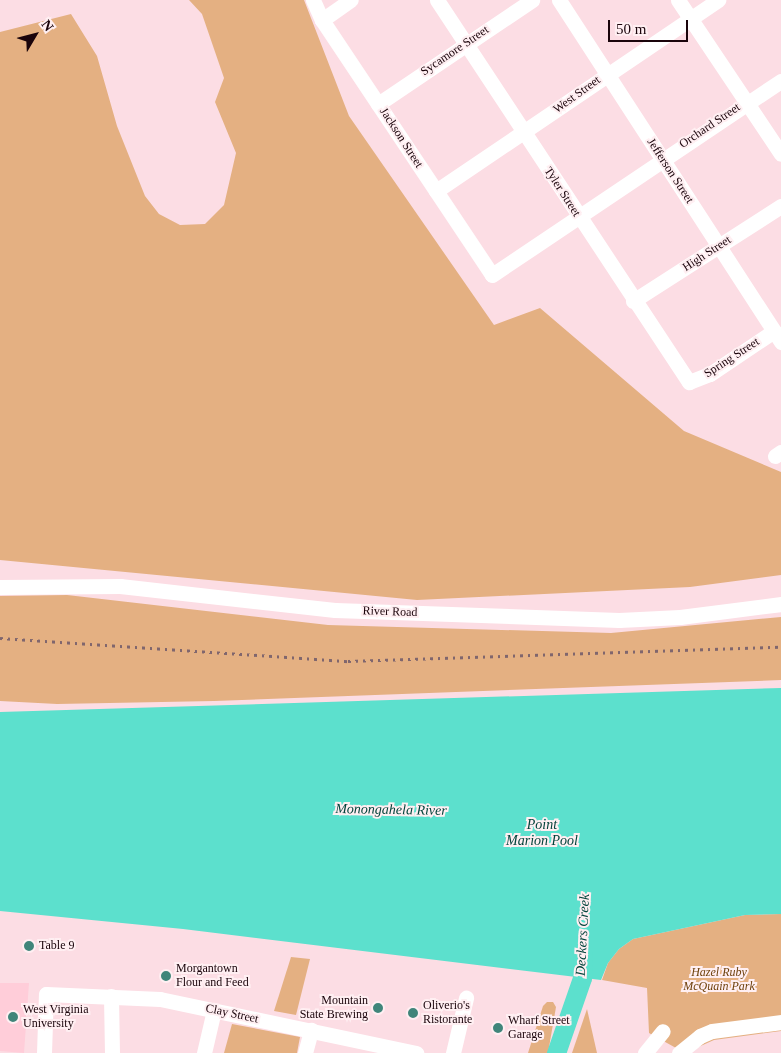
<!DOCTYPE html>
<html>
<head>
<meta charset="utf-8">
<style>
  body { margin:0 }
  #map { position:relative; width:781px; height:1053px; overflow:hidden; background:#fcdde4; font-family:"Times New Roman",serif }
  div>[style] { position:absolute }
  .built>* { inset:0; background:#ffcdd9 }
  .green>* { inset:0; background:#e4b082 }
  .water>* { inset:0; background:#5ce0cd }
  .river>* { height:19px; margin:-9.5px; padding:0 9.5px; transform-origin:9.5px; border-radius:9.5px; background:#5ce0cd }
  .minor>* { height:15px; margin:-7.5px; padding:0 7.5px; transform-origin:7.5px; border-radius:7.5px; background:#fff }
  .rail>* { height:3px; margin-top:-1.5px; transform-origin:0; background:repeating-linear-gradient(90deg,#80666d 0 2.5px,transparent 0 7.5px) }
  .dots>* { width:14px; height:14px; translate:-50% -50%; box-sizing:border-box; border:2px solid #ffeff2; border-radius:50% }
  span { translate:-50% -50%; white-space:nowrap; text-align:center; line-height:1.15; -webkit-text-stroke:4px #ffeff2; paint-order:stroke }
  .street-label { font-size:12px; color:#1a040b }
  .poi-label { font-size:12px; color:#1a040b }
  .left { translate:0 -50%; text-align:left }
  .right { translate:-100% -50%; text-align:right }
  .park-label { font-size:12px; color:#6d3f09; font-style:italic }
  .water-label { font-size:14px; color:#02423a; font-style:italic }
  .north { position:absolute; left:10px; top:10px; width:50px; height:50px; -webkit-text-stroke:4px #ffeff2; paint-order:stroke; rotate:53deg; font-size:14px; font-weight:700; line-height:20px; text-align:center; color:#1a040b }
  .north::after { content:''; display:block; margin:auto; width:18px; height:22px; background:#1a040b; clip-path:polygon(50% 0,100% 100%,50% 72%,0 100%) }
  .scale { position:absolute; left:608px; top:20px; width:80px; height:22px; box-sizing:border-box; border:2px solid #1a040b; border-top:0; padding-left:6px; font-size:15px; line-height:18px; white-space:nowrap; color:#1a040b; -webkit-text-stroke:4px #ffeff2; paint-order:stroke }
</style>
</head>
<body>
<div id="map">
  <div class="built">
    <div style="clip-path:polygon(0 983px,29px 983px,24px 1053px,0 1051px)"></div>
  </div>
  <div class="green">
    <div style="clip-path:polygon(189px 0,304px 0,349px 116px,494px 325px,540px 308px,684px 431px,781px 472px,781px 575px,690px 587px,417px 600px,0 560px,0 32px,71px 14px,97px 56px,117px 126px,145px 196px,159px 214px,180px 225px,205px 224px,224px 205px,236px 153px,215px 102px,224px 78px,202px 14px)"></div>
    <div style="clip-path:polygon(67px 595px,328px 625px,611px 633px,781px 617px,781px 680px,214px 701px,57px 704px,0 701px,0 596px)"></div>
    <div style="clip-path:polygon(781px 914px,781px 1031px,714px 1040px,685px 1053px,649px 1033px,647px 988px,602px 980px,608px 963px,619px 949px,633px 939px,745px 915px)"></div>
    <div style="clip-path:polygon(291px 957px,310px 959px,296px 1015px,274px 1011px)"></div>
    <div style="clip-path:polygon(547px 1002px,553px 1002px,556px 1007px,548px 1053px,528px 1053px,543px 1006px)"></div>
    <div style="clip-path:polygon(587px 1009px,597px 1053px,572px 1053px)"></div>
    <div style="clip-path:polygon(232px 1024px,300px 1037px,297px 1053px,224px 1053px)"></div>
  </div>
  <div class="water">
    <div style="clip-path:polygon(781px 688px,781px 914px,745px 915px,633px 939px,619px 949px,608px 963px,601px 980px,183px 929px,0 911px,0 712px)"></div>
  </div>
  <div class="river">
    <div style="left:556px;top:1053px;width:79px;rotate:-70.9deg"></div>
    <div style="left:582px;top:978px;width:24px;rotate:-88deg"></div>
  </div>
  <div class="minor">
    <div style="left:313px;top:0;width:22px;rotate:66deg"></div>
    <div style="left:322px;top:20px;width:306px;rotate:56.3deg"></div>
    <div style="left:492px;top:275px;width:348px;rotate:-33.9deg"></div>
    <div style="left:437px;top:0;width:458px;rotate:56.6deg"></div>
    <div style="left:689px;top:382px;width:22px;rotate:-21deg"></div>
    <div style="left:710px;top:374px;width:77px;rotate:-33.9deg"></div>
    <div style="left:559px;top:0;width:408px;rotate:57deg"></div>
    <div style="left:678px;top:0;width:185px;rotate:56.2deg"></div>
    <div style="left:322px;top:20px;width:35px;rotate:-35deg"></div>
    <div style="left:378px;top:104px;width:186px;rotate:-34deg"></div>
    <div style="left:436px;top:191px;width:341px;rotate:-34.1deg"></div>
    <div style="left:633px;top:301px;width:176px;rotate:-32.7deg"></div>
    <div style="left:775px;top:456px;width:7px;rotate:-34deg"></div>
    <div style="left:0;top:587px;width:120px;rotate:-0.5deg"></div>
    <div style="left:120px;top:586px;width:216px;rotate:6.4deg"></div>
    <div style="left:335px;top:610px;width:284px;rotate:2deg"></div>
    <div style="left:619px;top:620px;width:61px;rotate:-2.8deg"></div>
    <div style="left:680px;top:617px;width:102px;rotate:-7.3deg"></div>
    <div style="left:111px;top:996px;width:57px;rotate:89deg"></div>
    <div style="left:44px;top:1053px;width:59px;rotate:-88.1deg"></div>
    <div style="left:46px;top:994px;width:114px;rotate:2.5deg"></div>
    <div style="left:160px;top:999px;width:262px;rotate:11.9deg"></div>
    <div style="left:204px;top:1053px;width:44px;rotate:-76.9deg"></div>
    <div style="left:305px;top:1053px;width:24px;rotate:-75deg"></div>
    <div style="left:453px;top:1053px;width:57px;rotate:-76.7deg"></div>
    <div style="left:645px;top:1053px;width:28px;rotate:-51deg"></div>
    <div style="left:679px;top:1053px;width:27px;rotate:-39deg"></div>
    <div style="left:700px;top:1036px;width:13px;rotate:-23deg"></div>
    <div style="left:712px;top:1031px;width:70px;rotate:-7.4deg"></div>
  </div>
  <div class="rail">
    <div style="left:0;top:638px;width:349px;rotate:3.8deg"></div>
    <div style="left:348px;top:661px;width:433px;rotate:-1.9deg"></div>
  </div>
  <div class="dots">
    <div style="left:29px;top:946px;background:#40857a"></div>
    <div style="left:166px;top:976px;background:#40857a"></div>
    <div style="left:378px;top:1008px;background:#40857a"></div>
    <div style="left:413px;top:1013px;background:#40857a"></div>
    <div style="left:13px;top:1017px;background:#40857a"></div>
    <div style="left:498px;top:1028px;background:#40857a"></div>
  </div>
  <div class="street-label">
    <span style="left:455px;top:51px;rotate:-34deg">Sycamore Street</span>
    <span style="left:577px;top:95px;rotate:-36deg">West Street</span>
    <span style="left:710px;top:126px;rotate:-34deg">Orchard Street</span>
    <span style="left:401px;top:138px;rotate:57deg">Jackson Street</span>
    <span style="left:670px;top:171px;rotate:57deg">Jefferson Street</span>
    <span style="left:562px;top:192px;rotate:57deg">Tyler Street</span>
    <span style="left:707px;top:254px;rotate:-33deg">High Street</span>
    <span style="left:732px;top:358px;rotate:-33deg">Spring Street</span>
    <span style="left:390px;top:612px;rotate:2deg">River Road</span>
    <span style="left:232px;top:1014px;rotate:12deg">Clay Street</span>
  </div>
  <div class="poi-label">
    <span class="left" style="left:39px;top:946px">Table 9</span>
    <span class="left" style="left:176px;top:976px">Morgantown<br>Flour and Feed</span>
    <span class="right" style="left:368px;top:1008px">Mountain<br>State Brewing</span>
    <span class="left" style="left:423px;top:1013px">Oliverio's<br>Ristorante</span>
    <span class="left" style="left:23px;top:1017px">West Virginia<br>University</span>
    <span class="left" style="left:508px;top:1028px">Wharf Street<br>Garage</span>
  </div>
  <div class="park-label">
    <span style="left:719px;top:980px">Hazel Ruby<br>McQuain Park</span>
  </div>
  <div class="water-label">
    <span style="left:391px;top:810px;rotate:1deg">Monongahela River</span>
    <span style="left:542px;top:833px">Point<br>Marion Pool</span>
    <span style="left:583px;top:935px;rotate:-87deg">Deckers Creek</span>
  </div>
  <div class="north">N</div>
  <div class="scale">50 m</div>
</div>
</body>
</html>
